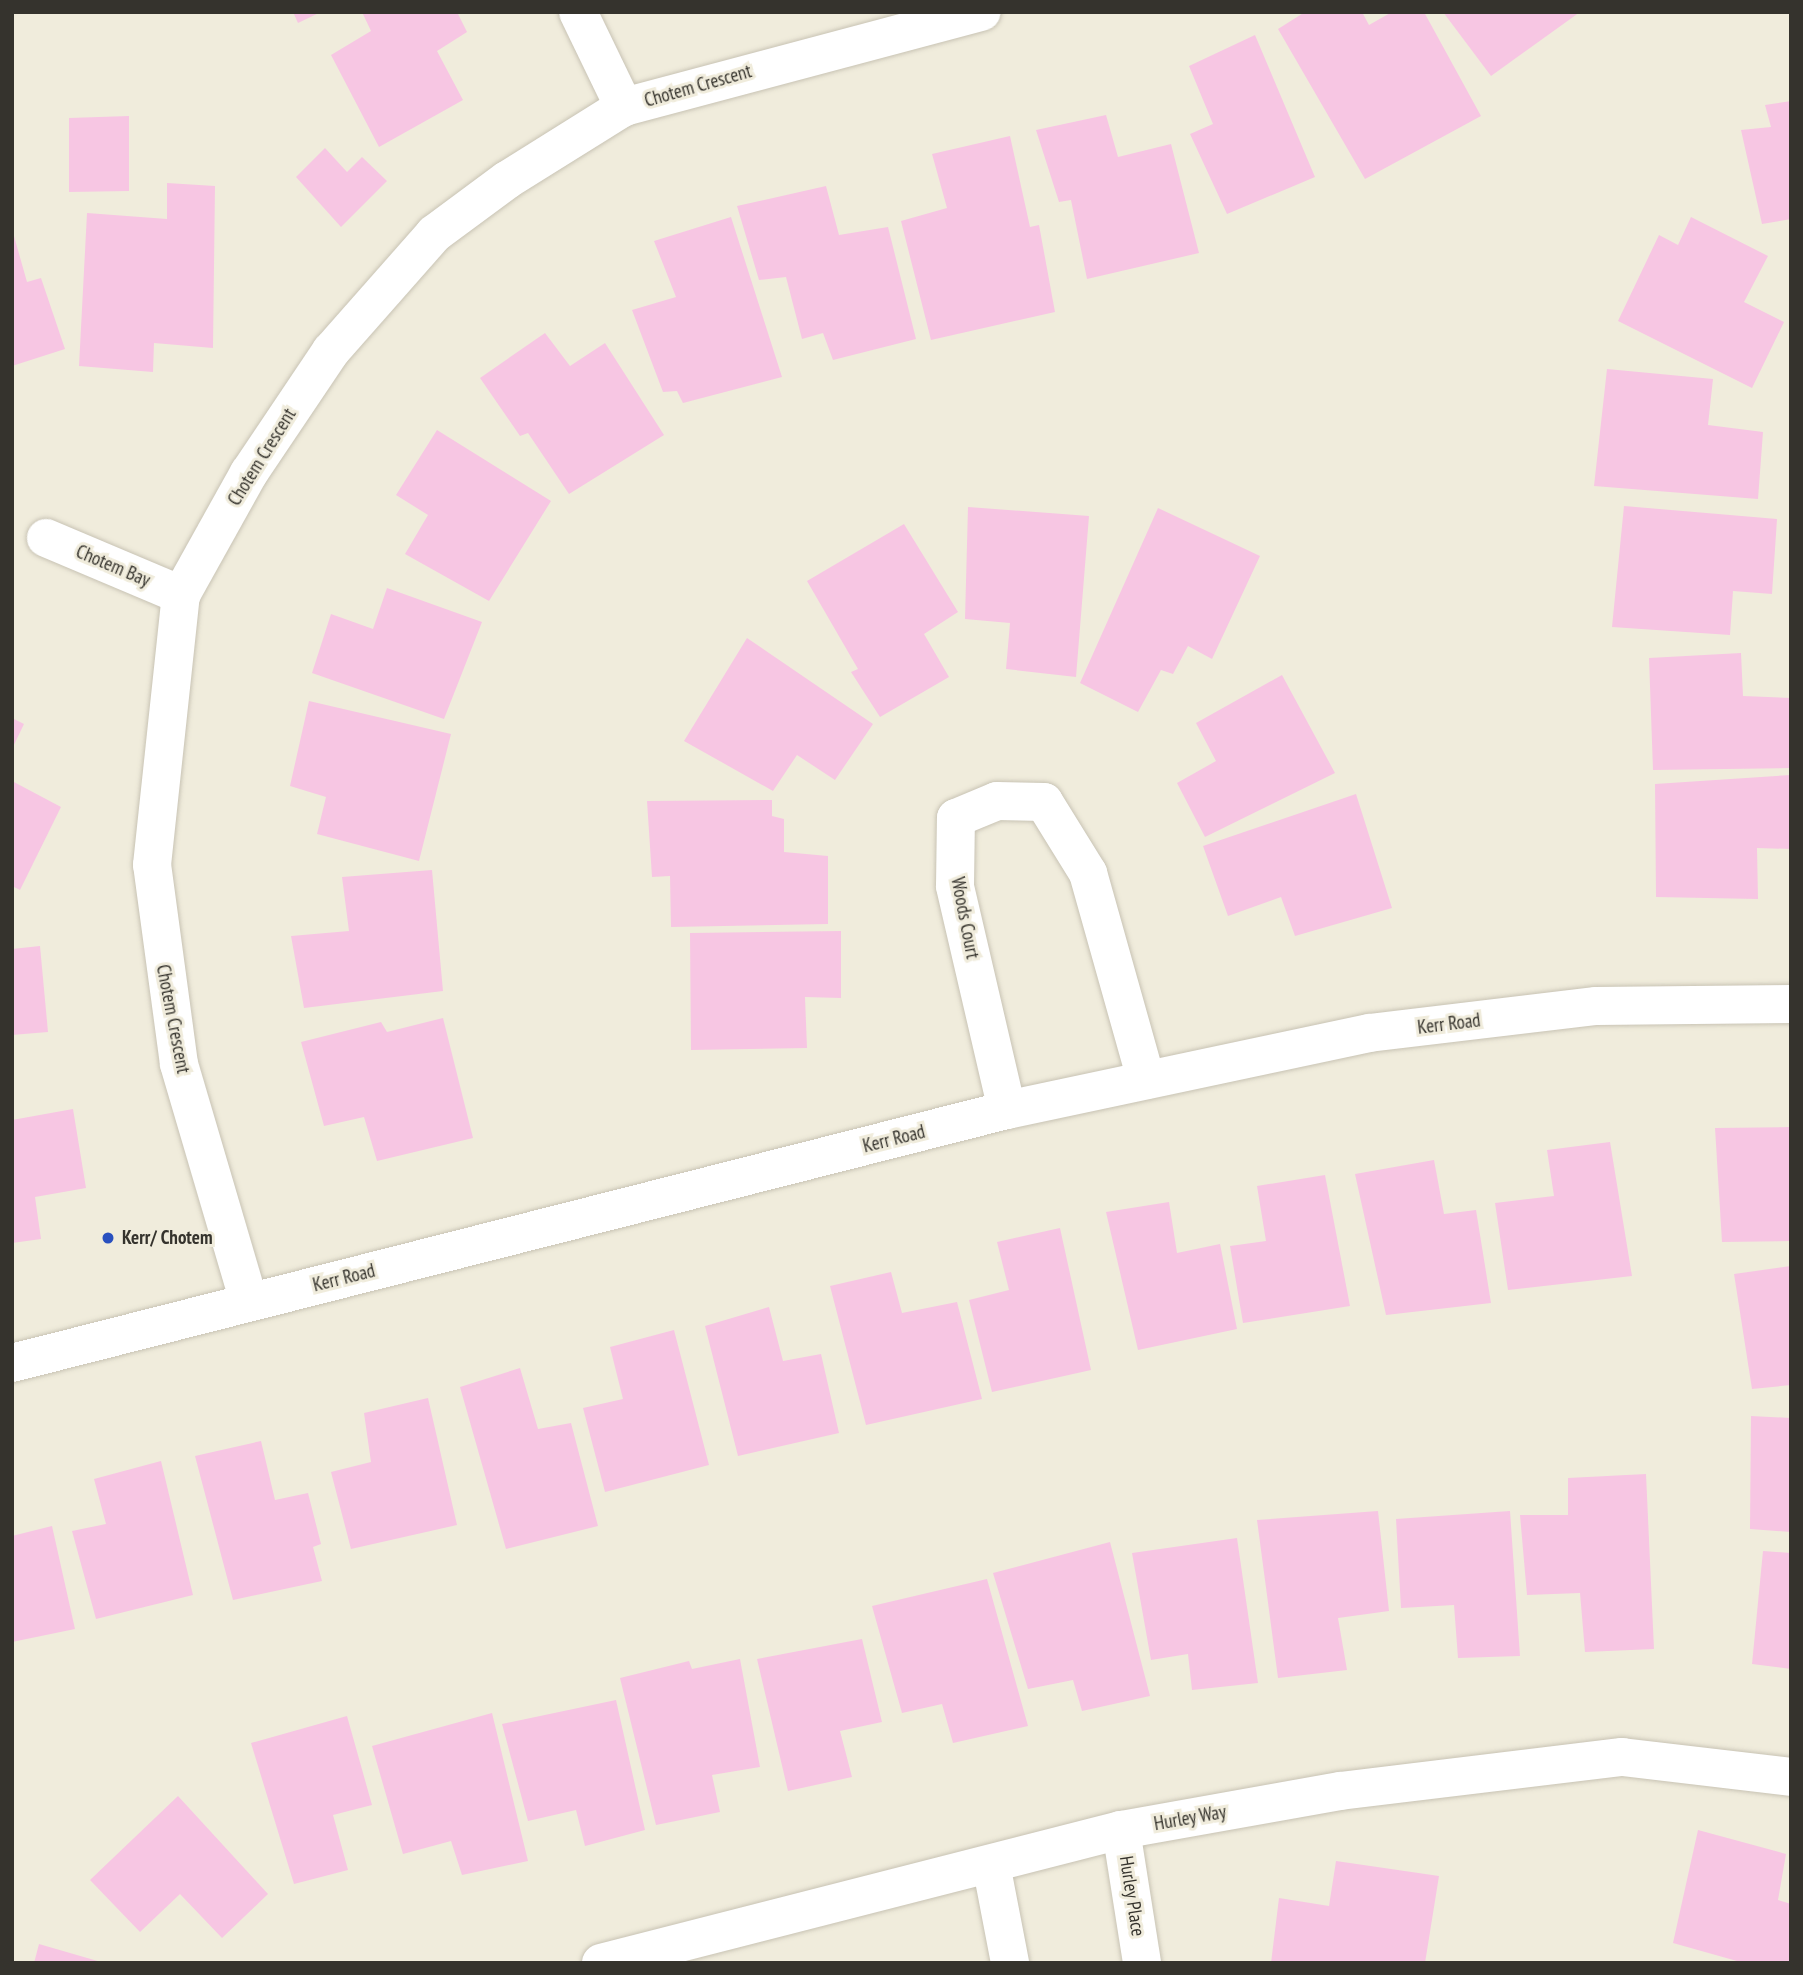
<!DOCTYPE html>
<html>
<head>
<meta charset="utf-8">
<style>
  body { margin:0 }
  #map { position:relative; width:1803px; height:1975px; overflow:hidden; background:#f0ecdc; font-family:"PT Sans Narrow",sans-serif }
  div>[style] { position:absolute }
  .building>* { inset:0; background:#f7c6e3 }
  .roads { filter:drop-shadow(0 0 2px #c8c3b4) drop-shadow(0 0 2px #c8c3b4) }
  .minor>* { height:38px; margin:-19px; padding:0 19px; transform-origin:19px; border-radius:19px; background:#fff }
  .tertiary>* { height:38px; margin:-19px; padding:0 19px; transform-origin:19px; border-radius:19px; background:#fff }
  .dots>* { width:19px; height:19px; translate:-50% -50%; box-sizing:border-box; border:4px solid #f0ecdc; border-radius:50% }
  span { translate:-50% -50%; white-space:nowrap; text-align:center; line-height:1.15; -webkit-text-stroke:6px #f0ecdc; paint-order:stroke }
  .street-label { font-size:19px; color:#35332d }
  .poi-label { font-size:19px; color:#35332d; font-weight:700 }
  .left { translate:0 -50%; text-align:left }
  .frame { position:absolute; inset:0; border:14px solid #35332d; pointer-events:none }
</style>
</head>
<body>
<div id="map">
  <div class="building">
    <div style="clip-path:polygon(293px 12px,321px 12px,298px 23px)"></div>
    <div style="clip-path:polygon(362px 12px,457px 12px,467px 32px,437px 51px,463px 100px,379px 147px,331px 55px,371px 31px)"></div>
    <div style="clip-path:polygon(1305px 12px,1362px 12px,1369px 25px,1392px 12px,1424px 12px,1481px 116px,1365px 179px,1278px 29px)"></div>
    <div style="clip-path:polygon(1443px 12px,1580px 12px,1491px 76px)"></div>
    <div style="clip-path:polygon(1255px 35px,1315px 177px,1227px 214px,1190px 134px,1213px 124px,1189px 66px)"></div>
    <div style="clip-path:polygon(1791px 101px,1791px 219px,1762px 224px,1741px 130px,1771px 127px,1765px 105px)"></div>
    <div style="clip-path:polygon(1106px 115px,1118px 157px,1171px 144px,1199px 253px,1087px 279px,1071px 200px,1059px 202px,1036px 130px)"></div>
    <div style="clip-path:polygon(129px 116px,129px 191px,69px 192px,69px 118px)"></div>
    <div style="clip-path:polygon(1010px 136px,1030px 227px,1039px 225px,1055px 312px,931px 340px,901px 221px,947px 208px,932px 154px)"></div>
    <div style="clip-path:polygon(325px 148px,347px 172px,362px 157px,387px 181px,341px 227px,296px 177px)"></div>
    <div style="clip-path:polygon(167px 183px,215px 186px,213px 348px,154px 343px,153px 372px,79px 366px,87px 213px,167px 219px)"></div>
    <div style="clip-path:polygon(826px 186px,839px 235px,888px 227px,916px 339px,833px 360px,823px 333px,802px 339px,786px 277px,759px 280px,737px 206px)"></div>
    <div style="clip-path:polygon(731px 217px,782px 377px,683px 403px,677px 391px,663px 392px,632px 310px,676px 297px,654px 241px)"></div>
    <div style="clip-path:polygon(1691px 217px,1768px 256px,1744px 302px,1784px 322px,1752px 388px,1618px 321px,1659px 235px,1678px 245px)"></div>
    <div style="clip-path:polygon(12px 229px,27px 282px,41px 278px,65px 349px,12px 366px)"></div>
    <div style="clip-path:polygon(545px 333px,570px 366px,605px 343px,664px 435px,569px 494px,528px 433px,520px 436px,480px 378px)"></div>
    <div style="clip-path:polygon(1607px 369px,1713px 379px,1708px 425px,1763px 432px,1758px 499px,1594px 486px)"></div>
    <div style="clip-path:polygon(437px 430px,551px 501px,489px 601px,405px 554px,428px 515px,396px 495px)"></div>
    <div style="clip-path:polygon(1624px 506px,1777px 519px,1772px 594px,1733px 591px,1730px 635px,1612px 627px)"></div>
    <div style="clip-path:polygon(968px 507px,1089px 516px,1076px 677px,1006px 669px,1010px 623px,965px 619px)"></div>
    <div style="clip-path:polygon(1158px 508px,1260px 556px,1212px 659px,1188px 646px,1173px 674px,1161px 670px,1138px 712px,1080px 683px)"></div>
    <div style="clip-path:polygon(904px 524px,958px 612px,924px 634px,949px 677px,880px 717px,851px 672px,858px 669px,807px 581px)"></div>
    <div style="clip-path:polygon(387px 588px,482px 622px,444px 719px,312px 673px,331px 614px,373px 629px)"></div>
    <div style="clip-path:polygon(747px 638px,873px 724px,835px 780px,797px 755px,773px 791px,684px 741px)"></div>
    <div style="clip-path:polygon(1741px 653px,1743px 696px,1791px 698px,1791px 768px,1653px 770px,1649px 658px)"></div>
    <div style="clip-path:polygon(1282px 675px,1335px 773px,1205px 837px,1177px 783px,1216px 761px,1196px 723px)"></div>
    <div style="clip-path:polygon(309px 701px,451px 734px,419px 861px,317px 834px,326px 797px,290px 786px)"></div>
    <div style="clip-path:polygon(12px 718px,24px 724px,12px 749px)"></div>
    <div style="clip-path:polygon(1791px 775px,1791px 849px,1757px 848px,1758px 899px,1656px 897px,1655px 784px)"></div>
    <div style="clip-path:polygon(12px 781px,61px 807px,20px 890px,12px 886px)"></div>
    <div style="clip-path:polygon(1356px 794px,1392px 908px,1295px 936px,1281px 897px,1228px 916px,1203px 846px)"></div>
    <div style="clip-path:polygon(772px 800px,772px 816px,784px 819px,784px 852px,828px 856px,828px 924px,671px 927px,670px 876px,652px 877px,647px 801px)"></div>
    <div style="clip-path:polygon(432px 870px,443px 991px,304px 1008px,291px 936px,349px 931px,342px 877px)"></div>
    <div style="clip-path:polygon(841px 931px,841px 998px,805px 997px,807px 1048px,691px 1050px,690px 933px)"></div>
    <div style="clip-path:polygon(40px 946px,48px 1032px,12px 1035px,12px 949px)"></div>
    <div style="clip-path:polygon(443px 1018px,473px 1138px,377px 1161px,364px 1117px,324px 1126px,301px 1042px,381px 1022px,387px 1032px)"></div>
    <div style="clip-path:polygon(73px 1109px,86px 1188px,35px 1197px,41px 1239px,12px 1243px,12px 1120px)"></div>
    <div style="clip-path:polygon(1791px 1127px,1791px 1241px,1722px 1242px,1715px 1128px)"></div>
    <div style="clip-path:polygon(1610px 1142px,1632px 1276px,1508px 1290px,1495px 1203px,1554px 1196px,1547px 1150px)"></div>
    <div style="clip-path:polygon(1434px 1160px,1444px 1214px,1476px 1210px,1491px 1303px,1386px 1315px,1355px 1174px)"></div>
    <div style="clip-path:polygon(1325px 1175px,1350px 1306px,1243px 1323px,1230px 1246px,1266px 1241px,1257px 1186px)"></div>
    <div style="clip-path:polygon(1169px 1202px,1177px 1253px,1220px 1244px,1237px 1329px,1138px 1350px,1106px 1212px)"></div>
    <div style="clip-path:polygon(1060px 1228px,1091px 1370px,992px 1392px,969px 1300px,1009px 1290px,997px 1242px)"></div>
    <div style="clip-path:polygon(1791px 1266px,1791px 1385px,1752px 1389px,1734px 1274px)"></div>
    <div style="clip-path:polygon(891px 1272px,902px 1313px,957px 1302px,982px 1399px,866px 1425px,830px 1286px)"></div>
    <div style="clip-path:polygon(769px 1307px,783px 1361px,821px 1354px,839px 1433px,738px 1456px,705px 1326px)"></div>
    <div style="clip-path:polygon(674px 1330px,709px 1465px,605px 1492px,583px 1408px,623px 1399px,610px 1347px)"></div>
    <div style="clip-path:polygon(520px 1368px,538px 1429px,571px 1423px,598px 1526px,506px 1549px,460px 1387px)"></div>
    <div style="clip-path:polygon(428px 1398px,457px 1525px,351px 1549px,331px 1472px,371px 1462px,364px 1413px)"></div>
    <div style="clip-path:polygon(1751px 1416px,1791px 1418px,1791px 1532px,1750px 1529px)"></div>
    <div style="clip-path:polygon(261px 1441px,275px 1500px,308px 1493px,321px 1544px,313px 1547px,322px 1581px,233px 1600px,195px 1456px)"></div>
    <div style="clip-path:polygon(161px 1461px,193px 1595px,96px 1619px,72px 1531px,106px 1524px,94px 1479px)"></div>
    <div style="clip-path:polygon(1646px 1474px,1654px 1649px,1585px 1652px,1580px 1593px,1527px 1595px,1520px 1515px,1568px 1515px,1568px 1478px)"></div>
    <div style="clip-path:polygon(1378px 1511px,1389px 1611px,1338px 1618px,1347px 1670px,1278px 1678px,1257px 1520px)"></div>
    <div style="clip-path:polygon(1510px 1511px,1520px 1656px,1458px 1658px,1454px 1605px,1401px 1608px,1396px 1519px)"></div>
    <div style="clip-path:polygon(52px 1526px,75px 1629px,12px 1642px,12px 1536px)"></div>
    <div style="clip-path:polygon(1237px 1538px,1258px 1683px,1192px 1690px,1188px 1654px,1151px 1660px,1132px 1553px)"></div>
    <div style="clip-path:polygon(1110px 1542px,1150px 1696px,1082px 1711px,1073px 1680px,1028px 1689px,993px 1573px)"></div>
    <div style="clip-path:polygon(1763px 1551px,1791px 1553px,1791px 1669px,1752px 1664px)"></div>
    <div style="clip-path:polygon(987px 1579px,1028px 1726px,953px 1743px,942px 1704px,902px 1713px,872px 1606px)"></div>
    <div style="clip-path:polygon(862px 1639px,882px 1722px,840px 1731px,852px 1777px,788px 1791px,757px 1659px)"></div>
    <div style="clip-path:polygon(740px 1659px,760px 1767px,712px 1775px,720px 1812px,656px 1825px,620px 1678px,689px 1661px,692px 1669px)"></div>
    <div style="clip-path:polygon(616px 1700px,645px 1830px,585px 1846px,576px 1810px,528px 1821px,502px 1724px)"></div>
    <div style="clip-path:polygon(492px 1713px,528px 1861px,462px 1875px,451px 1841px,403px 1854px,372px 1746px)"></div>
    <div style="clip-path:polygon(347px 1716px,372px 1805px,333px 1815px,348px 1870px,294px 1884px,251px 1743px)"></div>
    <div style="clip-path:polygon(178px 1796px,268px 1894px,222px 1938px,180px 1894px,140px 1932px,90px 1880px)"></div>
    <div style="clip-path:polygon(1698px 1830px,1786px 1854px,1778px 1900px,1791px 1904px,1791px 1963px,1744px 1963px,1673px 1943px)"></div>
    <div style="clip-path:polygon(1336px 1861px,1439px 1876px,1425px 1963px,1271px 1963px,1279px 1898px,1329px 1906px)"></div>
    <div style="clip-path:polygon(39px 1944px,101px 1962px,101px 1963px,34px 1963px)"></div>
  </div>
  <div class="roads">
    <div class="minor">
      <div style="left:578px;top:12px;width:106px;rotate:64.2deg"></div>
      <div style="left:46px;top:538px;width:147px;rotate:22.9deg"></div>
      <div style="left:1007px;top:1110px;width:230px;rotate:-103.1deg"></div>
      <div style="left:955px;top:886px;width:68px;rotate:-89.2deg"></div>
      <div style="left:956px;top:818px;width:44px;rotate:-22.5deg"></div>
      <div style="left:997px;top:801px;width:47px;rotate:1.2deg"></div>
      <div style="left:1044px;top:802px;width:84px;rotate:58.2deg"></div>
      <div style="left:1088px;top:873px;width:215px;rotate:74.3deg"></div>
      <div style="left:249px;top:1302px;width:248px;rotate:-106.4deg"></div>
      <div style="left:179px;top:1064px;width:201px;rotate:-97.7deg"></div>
      <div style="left:152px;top:865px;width:272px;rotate:-83.9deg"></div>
      <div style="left:181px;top:595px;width:140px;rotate:-60.9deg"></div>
      <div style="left:249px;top:473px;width:147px;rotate:-56.1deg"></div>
      <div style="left:331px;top:351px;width:156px;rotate:-48.6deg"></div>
      <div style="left:434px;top:234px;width:91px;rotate:-36.5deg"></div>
      <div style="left:507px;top:180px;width:138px;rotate:-32deg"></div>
      <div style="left:624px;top:107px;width:370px;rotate:-14.9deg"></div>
      <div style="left:1121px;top:1830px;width:135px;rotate:81deg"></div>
      <div style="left:991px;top:1864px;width:101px;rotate:79.1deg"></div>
      <div style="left:601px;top:1963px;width:537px;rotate:-14.35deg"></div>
      <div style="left:1121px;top:1830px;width:222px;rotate:-10.1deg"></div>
      <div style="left:1340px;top:1791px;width:284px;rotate:-6.9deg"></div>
      <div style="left:1622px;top:1757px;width:170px;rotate:6.7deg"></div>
    </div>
    <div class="tertiary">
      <div style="left:12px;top:1363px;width:1027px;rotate:-14.27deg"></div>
      <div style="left:1007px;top:1110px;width:370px;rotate:-12deg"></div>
      <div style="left:1369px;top:1033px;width:229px;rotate:-6.8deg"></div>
      <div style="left:1596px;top:1006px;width:195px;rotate:-0.6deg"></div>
    </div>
  </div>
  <div class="dots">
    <div style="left:108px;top:1238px;background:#2950bf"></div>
  </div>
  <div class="street-label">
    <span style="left:698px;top:86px;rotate:-16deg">Chotem Crescent</span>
    <span style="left:262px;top:457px;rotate:-58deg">Chotem Crescent</span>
    <span style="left:113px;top:566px;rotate:23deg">Chotem Bay</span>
    <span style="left:965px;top:918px;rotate:79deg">Woods Court</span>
    <span style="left:173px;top:1019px;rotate:79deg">Chotem Crescent</span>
    <span style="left:1449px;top:1024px;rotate:-7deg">Kerr Road</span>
    <span style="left:894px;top:1139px;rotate:-14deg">Kerr Road</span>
    <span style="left:344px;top:1278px;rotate:-14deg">Kerr Road</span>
    <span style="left:1190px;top:1818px;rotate:-10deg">Hurley Way</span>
    <span style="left:1132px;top:1896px;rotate:81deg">Hurley Place</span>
  </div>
  <div class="poi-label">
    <span class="left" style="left:122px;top:1238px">Kerr/ Chotem</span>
  </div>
  <div class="frame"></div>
</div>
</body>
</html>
